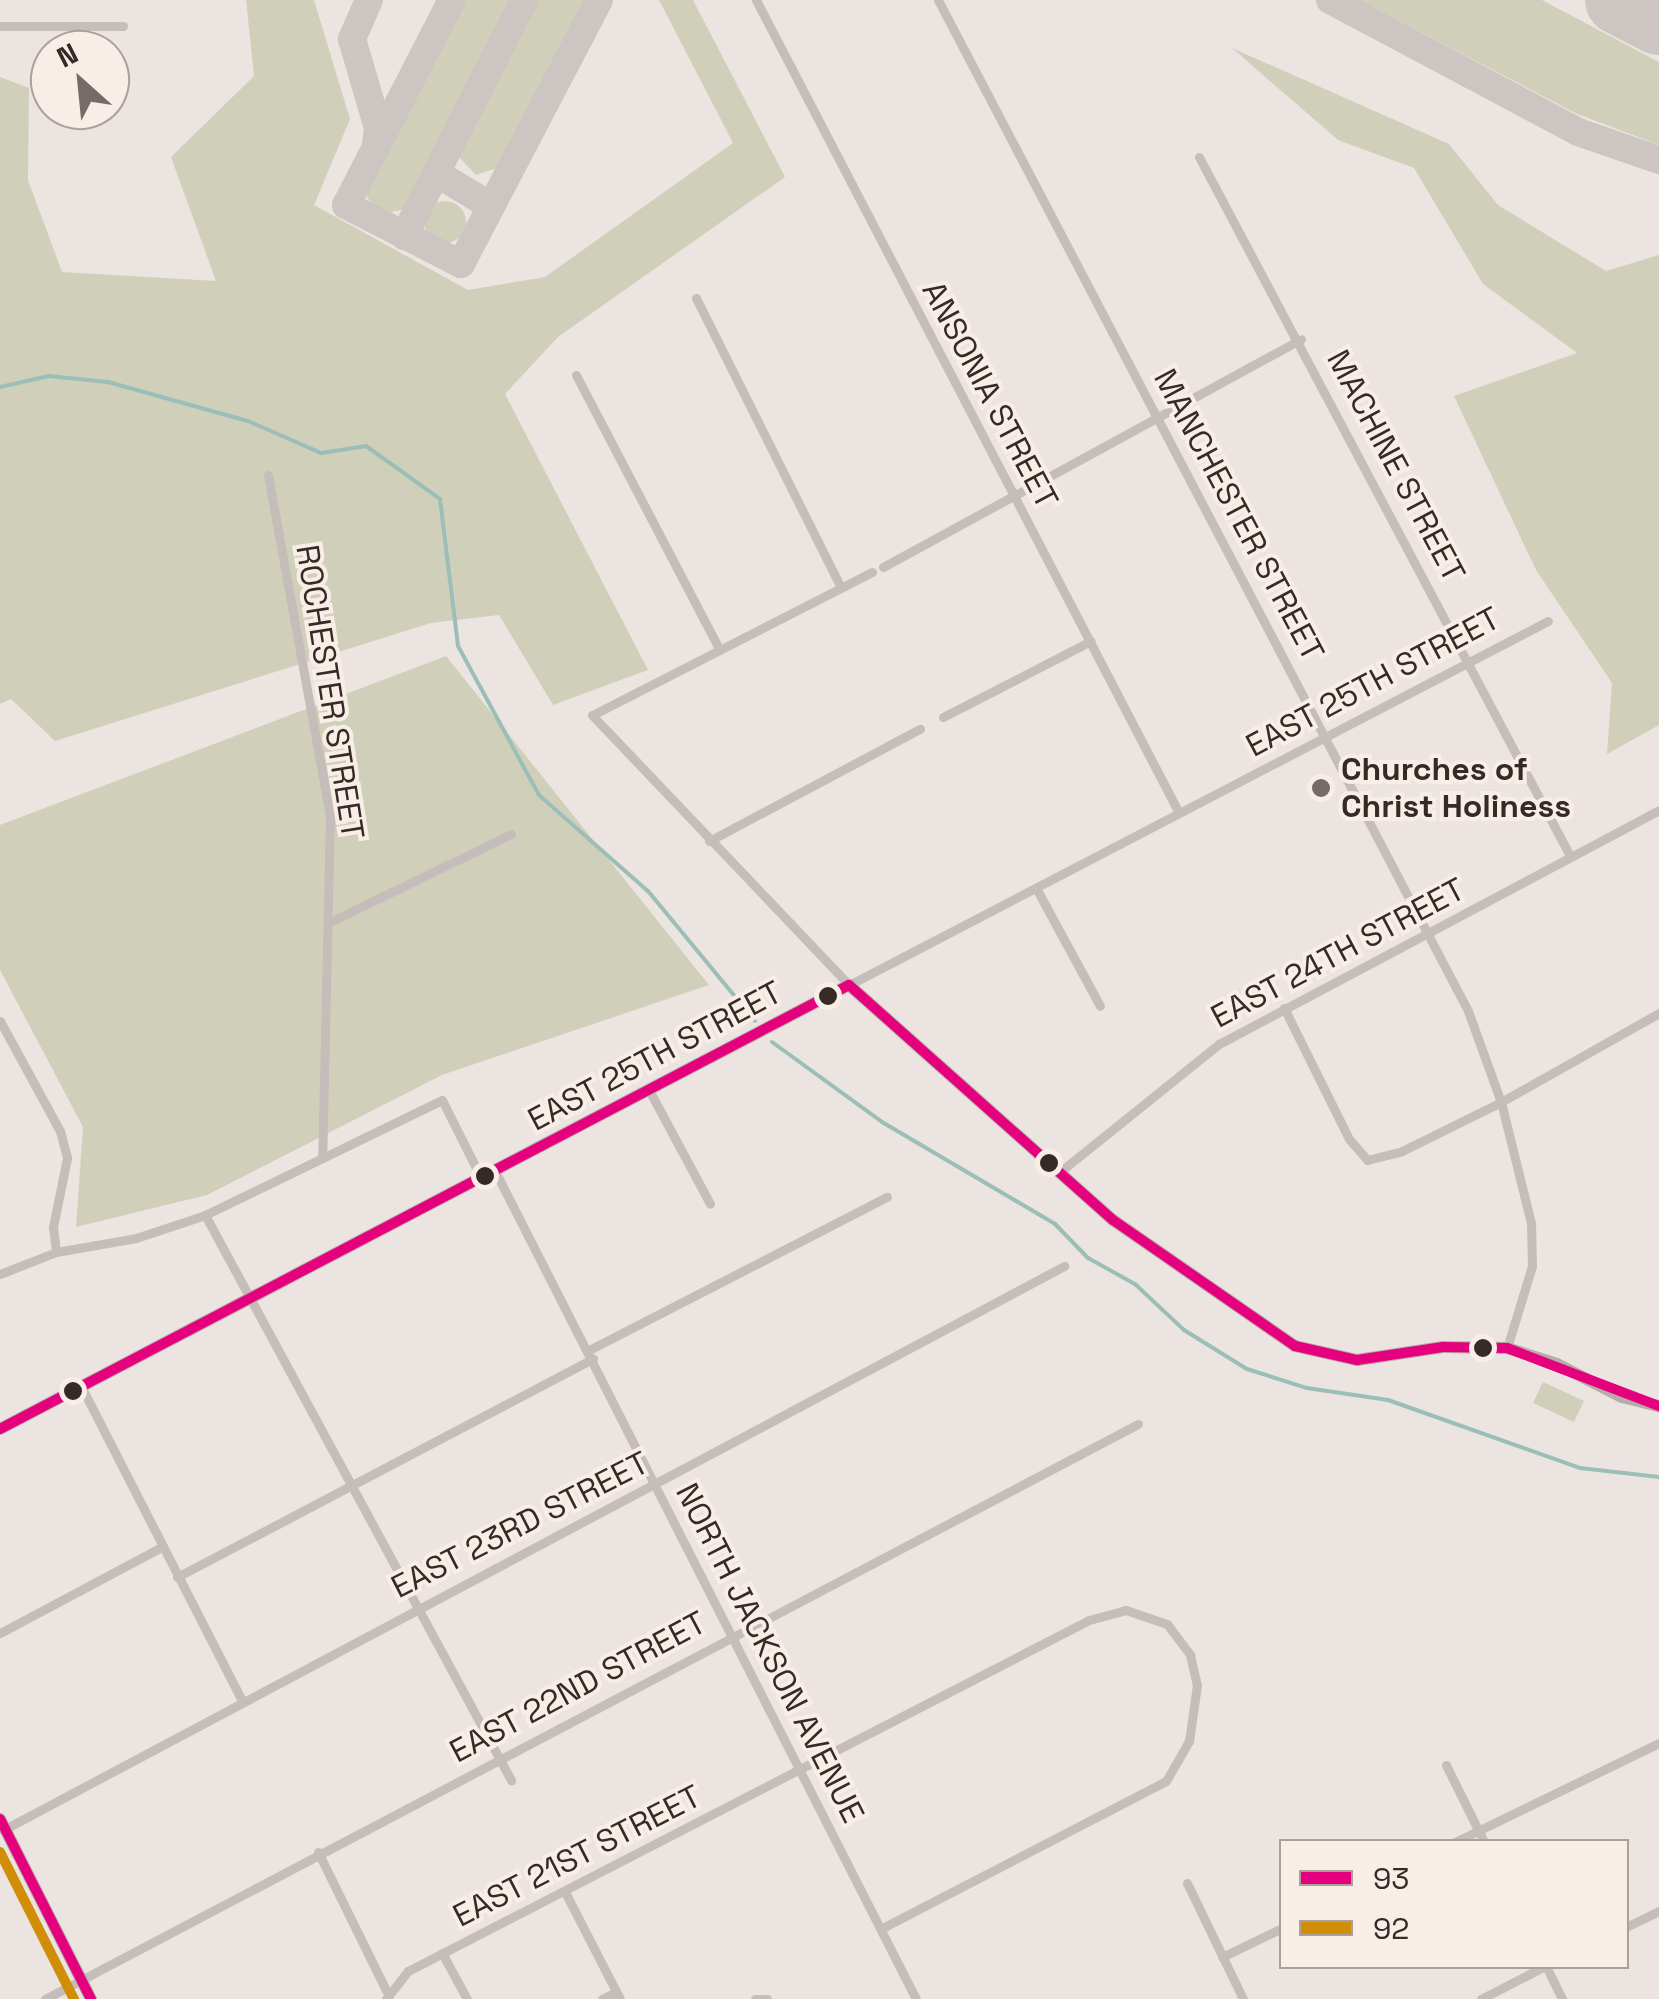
<!DOCTYPE html>
<html>
<head>
<meta charset="utf-8">
<style>
  body { margin:0 }
  #map { position:relative; width:1659px; height:1999px; overflow:hidden; background:#ece4e0; font-family:"Space Grotesk",sans-serif }
  div>[style] { position:absolute }
  .green>* { inset:0; background:#d0d0ba }
  .round { border-radius:50% }
  .stream>* { height:4px; margin:-2px; padding:0 2px; transform-origin:2px; border-radius:2px; background:#9cbeb9 }
  .taxiway>* { height:28px; margin:-14px; padding:0 14px; transform-origin:14px; border-radius:14px; background:#ccc5c2 }
  .runway>* { height:70px; margin:-35px; padding:0 35px; transform-origin:35px; border-radius:35px; background:#ccc5c2 }
  .street>* { height:9px; margin:-4.5px; padding:0 4.5px; transform-origin:4.5px; border-radius:4.5px; background:#c5bdb9 }
  .secondary>* { height:12px; margin:-6px; padding:0 6px; transform-origin:6px; border-radius:6px; background:#b6ada9 }
  .bus-1>* { height:10px; margin:-5px; padding:0 5px; transform-origin:5px; border-radius:5px; background:#e5007d }
  .bus-2>* { height:10px; margin:-5px; padding:0 5px; transform-origin:5px; border-radius:5px; background:#d08d08 }
  .dots>* { width:28px; height:28px; translate:-50% -50%; box-sizing:border-box; border:5px solid #f9eee7; border-radius:50% }
  span { translate:-50% -50%; white-space:nowrap; text-align:center; line-height:1.15; -webkit-text-stroke:8px #f9eee7; paint-order:stroke }
  .street-label { font-size:32px; color:#362a27 }
  .poi-label { font-size:32px; color:#362a27; font-weight:700 }
  .left { translate:0 -50%; text-align:left }
  .legend { position:absolute; left:1279px; top:1839px; width:350px; height:130px; box-sizing:border-box; background:#f9eee7; border:2px solid #aba09a; margin:0; padding:12px 18px; list-style:none; font-size:30px; color:#362a27 }
  .legend li { display:flex; align-items:center; gap:20px; height:50px }
  .legend b { width:50px; border:2px solid #aba09a }
  .north { position:absolute; left:30px; top:30px; width:100px; height:100px; box-sizing:border-box; background:#f9eee7; border:2px solid #aba09a; border-radius:50%; rotate:333deg; font-size:28px; font-weight:700; line-height:40px; text-align:center; color:#362a27 }
  .north::after { content:''; display:block; margin:auto; width:35px; height:45px; background:#766b68; clip-path:polygon(50% 0,100% 100%,50% 72%,0 100%) }
</style>
</head>
<body>
<div id="map">
  <div class="green">
    <div style="clip-path:polygon(246px 0,314px 0,350px 119px,314px 205px,468px 290px,545px 277px,733px 143px,659px 0,693px 0,785px 177px,558px 337px,505px 394px,648px 670px,553px 705px,499px 615px,431px 623px,55px 741px,11px 699px,0 704px,0 77px,29px 88px,28px 180px,62px 272px,216px 281px,171px 157px,254px 76px)"></div>
    <div style="clip-path:polygon(461px 0,518px 0,407px 209px,380px 214px,367px 197px,368px 179px)"></div>
    <div style="clip-path:polygon(537px 0,585px 0,497px 168px,476px 175px,458px 156px)"></div>
    <div style="clip-path:polygon(1359px 0,1542px 0,1659px 62px,1659px 145px,1575px 113px)"></div>
    <div style="clip-path:polygon(1232px 48px,1449px 144px,1498px 205px,1606px 271px,1659px 255px,1659px 725px,1607px 754px,1612px 683px,1536px 570px,1454px 396px,1577px 353px,1483px 284px,1414px 168px,1338px 140px)"></div>
    <div class="round" style="left:424px;top:201px;width:42px;height:42px"></div>
    <div style="clip-path:polygon(446px 656px,709px 985px,442px 1075px,207px 1195px,76px 1227px,83px 1127px,0 970px,0 825px)"></div>
    <div style="clip-path:polygon(1543px 1382px,1584px 1401px,1574px 1422px,1533px 1403px)"></div>
  </div>
  <div class="stream">
    <div style="left:0;top:387px;width:50px;rotate:-12.7deg"></div>
    <div style="left:49px;top:376px;width:59px;rotate:5.8deg"></div>
    <div style="left:108px;top:382px;width:145px;rotate:15.6deg"></div>
    <div style="left:248px;top:421px;width:80px;rotate:23.7deg"></div>
    <div style="left:321px;top:453px;width:46px;rotate:-8.8deg"></div>
    <div style="left:366px;top:446px;width:91px;rotate:35.6deg"></div>
    <div style="left:440px;top:499px;width:148px;rotate:83deg"></div>
    <div style="left:458px;top:646px;width:170px;rotate:61.5deg"></div>
    <div style="left:539px;top:795px;width:145px;rotate:41.4deg"></div>
    <div style="left:648px;top:891px;width:168px;rotate:50.5deg"></div>
    <div style="left:772px;top:1042px;width:136px;rotate:36deg"></div>
    <div style="left:882px;top:1122px;width:201px;rotate:30.5deg"></div>
    <div style="left:1055px;top:1224px;width:47px;rotate:45.9deg"></div>
    <div style="left:1088px;top:1258px;width:54px;rotate:29deg"></div>
    <div style="left:1135px;top:1284px;width:67px;rotate:43.2deg"></div>
    <div style="left:1184px;top:1330px;width:74px;rotate:31.8deg"></div>
    <div style="left:1247px;top:1369px;width:63px;rotate:17.6deg"></div>
    <div style="left:1307px;top:1388px;width:82px;rotate:8.4deg"></div>
    <div style="left:1388px;top:1400px;width:204px;rotate:19.5deg"></div>
    <div style="left:1580px;top:1468px;width:80px;rotate:6.5deg"></div>
  </div>
  <div class="taxiway">
    <div style="left:369px;top:0;width:43px;rotate:113.6deg"></div>
    <div style="left:352px;top:39px;width:93px;rotate:73.7deg"></div>
    <div style="left:378px;top:128px;width:16px;rotate:97deg"></div>
    <div style="left:452px;top:0;width:231px;rotate:117.3deg"></div>
    <div style="left:346px;top:205px;width:129px;rotate:27.2deg"></div>
    <div style="left:461px;top:264px;width:298px;rotate:-62.4deg"></div>
    <div style="left:1330px;top:0;width:281px;rotate:28deg"></div>
    <div style="left:1578px;top:132px;width:86px;rotate:19.1deg"></div>
    <div style="left:436px;top:173px;width:64px;rotate:31deg"></div>
    <div style="left:404px;top:236px;width:265px;rotate:-63deg"></div>
  </div>
  <div class="runway">
    <div style="left:1620px;top:0;width:44px;rotate:27.1deg"></div>
  </div>
  <div class="street">
    <div style="left:756px;top:0;width:916px;rotate:62.51deg"></div>
    <div style="left:938px;top:0;width:1141px;rotate:62.33deg"></div>
    <div style="left:1468px;top:1011px;width:97px;rotate:70.1deg"></div>
    <div style="left:1501px;top:1102px;width:125px;rotate:76.1deg"></div>
    <div style="left:1531px;top:1223px;width:43px;rotate:88.7deg"></div>
    <div style="left:1532px;top:1266px;width:86px;rotate:107deg"></div>
    <div style="left:0;top:26px;width:123px"></div>
    <div style="left:1199px;top:157px;width:791px;rotate:62.04deg"></div>
    <div style="left:696px;top:298px;width:324px;rotate:63.4deg"></div>
    <div style="left:576px;top:375px;width:310px;rotate:62.4deg"></div>
    <div style="left:268px;top:475px;width:346px;rotate:79.7deg"></div>
    <div style="left:330px;top:815px;width:343px;rotate:91.3deg"></div>
    <div style="left:883px;top:567px;width:476px;rotate:-28.6deg"></div>
    <div style="left:872px;top:572px;width:314px;rotate:152.9deg"></div>
    <div style="left:592px;top:715px;width:373px;rotate:46.4deg"></div>
    <div style="left:849px;top:985px;width:788px;rotate:-27.51deg"></div>
    <div style="left:943px;top:717px;width:166px;rotate:-27.2deg"></div>
    <div style="left:709px;top:841px;width:239px;rotate:-28deg"></div>
    <div style="left:1036px;top:888px;width:134px;rotate:61.5deg"></div>
    <div style="left:332px;top:921px;width:199px;rotate:-25.9deg"></div>
    <div style="left:1284px;top:1008px;width:146px;rotate:63.6deg"></div>
    <div style="left:1349px;top:1139px;width:28px;rotate:49deg"></div>
    <div style="left:1367px;top:1160px;width:36px;rotate:-14deg"></div>
    <div style="left:1402px;top:1151px;width:110px;rotate:-26.3deg"></div>
    <div style="left:1501px;top:1102px;width:181px;rotate:-29.4deg"></div>
    <div style="left:0;top:1021px;width:125px;rotate:61.4deg"></div>
    <div style="left:60px;top:1131px;width:28px;rotate:75deg"></div>
    <div style="left:67px;top:1158px;width:70px;rotate:101.5deg"></div>
    <div style="left:53px;top:1227px;width:25px;rotate:83deg"></div>
    <div style="left:649px;top:1090px;width:129px;rotate:61.8deg"></div>
    <div style="left:495px;top:1171px;width:929px;rotate:63.05deg"></div>
    <div style="left:1061px;top:1171px;width:203px;rotate:-38.8deg"></div>
    <div style="left:1219px;top:1044px;width:498px;rotate:-28deg"></div>
    <div style="left:205px;top:1215px;width:643px;rotate:61.56deg"></div>
    <div style="left:0;top:1274px;width:60px;rotate:-21.4deg"></div>
    <div style="left:56px;top:1252px;width:81px;rotate:-9.9deg"></div>
    <div style="left:136px;top:1238px;width:73px;rotate:-18.4deg"></div>
    <div style="left:205px;top:1215px;width:263px;rotate:-25.9deg"></div>
    <div style="left:442px;top:1100px;width:87px;rotate:63.4deg"></div>
    <div style="left:589px;top:1350px;width:335px;rotate:-27.2deg"></div>
    <div style="left:81px;top:1386px;width:352px;rotate:62.9deg"></div>
    <div style="left:177px;top:1577px;width:470px;rotate:-27.7deg"></div>
    <div style="left:0;top:1633px;width:183px;rotate:-28deg"></div>
    <div style="left:1446px;top:1765px;width:86px;rotate:63.7deg"></div>
    <div style="left:3px;top:1830px;width:1202px;rotate:-27.99deg"></div>
    <div style="left:1455px;top:1842px;width:227px;rotate:-25.9deg"></div>
    <div style="left:318px;top:1852px;width:161px;rotate:63.8deg"></div>
    <div style="left:1187px;top:1883px;width:129px;rotate:64.2deg"></div>
    <div style="left:565px;top:1892px;width:120px;rotate:62.8deg"></div>
    <div style="left:1626px;top:1927px;width:37px;rotate:-26deg"></div>
    <div style="left:442px;top:1953px;width:52px;rotate:61.5deg"></div>
    <div style="left:1222px;top:1957px;width:67px;rotate:-25.8deg"></div>
    <div style="left:1546px;top:1966px;width:37px;rotate:64deg"></div>
    <div style="left:45px;top:1999px;width:1235px;rotate:-27.75deg"></div>
    <div style="left:386px;top:1999px;width:36px;rotate:-52deg"></div>
    <div style="left:408px;top:1971px;width:766px;rotate:-27.27deg"></div>
    <div style="left:1089px;top:1620px;width:38px;rotate:-15deg"></div>
    <div style="left:1126px;top:1610px;width:43px;rotate:18.9deg"></div>
    <div style="left:1167px;top:1624px;width:39px;rotate:53deg"></div>
    <div style="left:1190px;top:1655px;width:31px;rotate:77deg"></div>
    <div style="left:1197px;top:1685px;width:57px;rotate:98.1deg"></div>
    <div style="left:1189px;top:1741px;width:46px;rotate:119.9deg"></div>
    <div style="left:1166px;top:1781px;width:319px;rotate:152.6deg"></div>
    <div style="left:602px;top:1999px;width:16px;rotate:-27deg"></div>
    <div style="left:755px;top:1999px;width:12px"></div>
    <div style="left:1481px;top:1999px;width:72px;rotate:-27.3deg"></div>
  </div>
  <div class="secondary">
    <div style="left:0;top:1429px;width:958px;rotate:-27.61deg"></div>
    <div style="left:849px;top:985px;width:353px;rotate:41.7deg"></div>
    <div style="left:1113px;top:1220px;width:221px;rotate:34.7deg"></div>
    <div style="left:1295px;top:1346px;width:64px;rotate:12.7deg"></div>
    <div style="left:1357px;top:1360px;width:87px;rotate:-8.6deg"></div>
    <div style="left:1443px;top:1347px;width:64px;rotate:0.9deg"></div>
    <div style="left:1507px;top:1348px;width:52px;rotate:17.7deg"></div>
    <div style="left:1557px;top:1364px;width:73px;rotate:26.9deg"></div>
    <div style="left:1622px;top:1397px;width:38px;rotate:14deg"></div>
    <div style="left:0;top:1819px;width:202px;rotate:63.2deg"></div>
  </div>
  <div class="bus-1">
    <div style="left:0;top:1429px;width:958px;rotate:-27.61deg"></div>
    <div style="left:849px;top:985px;width:353px;rotate:41.7deg"></div>
    <div style="left:1113px;top:1220px;width:221px;rotate:34.7deg"></div>
    <div style="left:1295px;top:1346px;width:64px;rotate:12.7deg"></div>
    <div style="left:1357px;top:1360px;width:87px;rotate:-8.6deg"></div>
    <div style="left:1443px;top:1347px;width:64px;rotate:0.9deg"></div>
    <div style="left:1507px;top:1348px;width:163px;rotate:20.9deg"></div>
    <div style="left:0;top:1819px;width:202px;rotate:63.2deg"></div>
  </div>
  <div class="bus-2">
    <div style="left:0;top:1852px;width:165px;rotate:63.3deg"></div>
  </div>
  <div class="dots">
    <div style="left:1321px;top:788px;background:#766b68"></div>
    <div style="left:828px;top:996px;background:#362a27"></div>
    <div style="left:1049px;top:1163px;background:#362a27"></div>
    <div style="left:485px;top:1176px;background:#362a27"></div>
    <div style="left:1483px;top:1348px;background:#362a27"></div>
    <div style="left:73px;top:1391px;background:#362a27"></div>
  </div>
  <div class="street-label">
    <span style="left:990px;top:395px;rotate:62deg">ANSONIA STREET</span>
    <span style="left:1396px;top:466px;rotate:62deg">MACHINE STREET</span>
    <span style="left:1239px;top:515px;rotate:62deg">MANCHESTER STREET</span>
    <span style="left:1373px;top:682px;rotate:-28deg">EAST 25TH STREET</span>
    <span style="left:330px;top:692px;rotate:81deg">ROCHESTER STREET</span>
    <span style="left:1338px;top:953px;rotate:-28deg">EAST 24TH STREET</span>
    <span style="left:655px;top:1056px;rotate:-28deg">EAST 25TH STREET</span>
    <span style="left:520px;top:1525px;rotate:-27deg">EAST 23RD STREET</span>
    <span style="left:770px;top:1653px;rotate:63deg">NORTH JACKSON AVENUE</span>
    <span style="left:578px;top:1687px;rotate:-28deg">EAST 22ND STREET</span>
    <span style="left:577px;top:1856px;rotate:-27deg">EAST 21ST STREET</span>
  </div>
  <div class="poi-label">
    <span class="left" style="left:1341px;top:788px">Churches of<br>Christ Holiness</span>
  </div>
  <ul class="legend">
  <li><b style="height:12px;background:#e5007d"></b>93</li>
  <li><b style="height:12px;background:#d08d08"></b>92</li>
  </ul>
  <div class="north">N</div>
</div>
</body>
</html>
